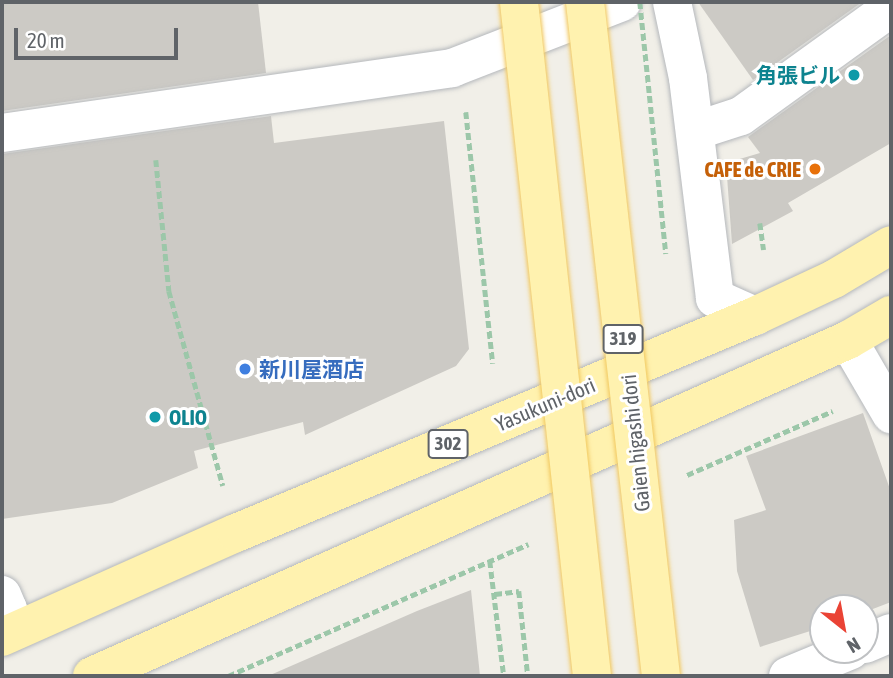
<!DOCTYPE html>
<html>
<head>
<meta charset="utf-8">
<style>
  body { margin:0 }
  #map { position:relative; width:893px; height:678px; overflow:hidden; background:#f1efe8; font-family:"Asap Condensed","Noto Sans JP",sans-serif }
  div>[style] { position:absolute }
  .building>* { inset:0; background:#cccac5 }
  .path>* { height:4.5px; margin-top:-2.25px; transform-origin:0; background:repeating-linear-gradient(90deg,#9cc7a9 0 7px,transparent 0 10.5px) }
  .roads { filter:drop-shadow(0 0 2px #b5b8bc) drop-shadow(0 0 2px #b5b8bc) }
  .minor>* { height:38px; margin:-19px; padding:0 19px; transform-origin:19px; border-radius:19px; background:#fff }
  .major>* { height:38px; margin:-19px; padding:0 19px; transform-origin:19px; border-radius:19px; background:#fff2af }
  .path-bridge>* { height:4.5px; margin-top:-2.25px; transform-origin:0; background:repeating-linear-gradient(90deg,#9cc7a9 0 7px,transparent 0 10.5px) }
  .bridges { filter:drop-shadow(0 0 2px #f2c960) drop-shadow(0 0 2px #f2c960) }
  .major-bridge>* { height:38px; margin:-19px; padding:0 19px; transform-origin:19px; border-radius:19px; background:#fff2af }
  .dots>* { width:19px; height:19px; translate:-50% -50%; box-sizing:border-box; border:4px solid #fff; border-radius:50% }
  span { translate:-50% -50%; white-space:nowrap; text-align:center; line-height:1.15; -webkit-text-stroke:6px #fff; paint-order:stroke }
  .shield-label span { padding:2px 5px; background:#fff; border:2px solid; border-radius:5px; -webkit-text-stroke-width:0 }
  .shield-label { font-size:19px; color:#5f6368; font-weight:700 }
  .culture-label { font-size:21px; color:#0d838f; font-weight:700 }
  .right { translate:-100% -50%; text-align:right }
  .left { translate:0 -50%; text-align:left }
  .food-label { font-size:21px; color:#c56008; font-weight:700 }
  .shop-label { font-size:21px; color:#366cbe; font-weight:700 }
  .street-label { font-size:21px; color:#5f6368 }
  .frame { position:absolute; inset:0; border:4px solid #5f6368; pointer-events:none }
  .north { position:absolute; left:809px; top:594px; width:70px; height:70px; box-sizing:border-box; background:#fff; border:2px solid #bfc1c3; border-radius:50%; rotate:149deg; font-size:19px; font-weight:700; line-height:28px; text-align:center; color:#5f6368 }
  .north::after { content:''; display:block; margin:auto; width:24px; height:32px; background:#ea4335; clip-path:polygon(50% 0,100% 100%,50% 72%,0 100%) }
  .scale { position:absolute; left:14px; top:28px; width:164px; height:32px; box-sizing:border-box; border:4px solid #5f6368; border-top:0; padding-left:9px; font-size:21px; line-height:24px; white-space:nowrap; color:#5f6368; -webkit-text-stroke:5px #fff; paint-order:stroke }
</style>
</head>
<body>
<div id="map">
  <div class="building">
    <div style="clip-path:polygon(2px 2px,258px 2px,266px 73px,2px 111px)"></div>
    <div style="clip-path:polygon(698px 2px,862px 2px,753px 80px)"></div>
    <div style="clip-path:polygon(891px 35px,891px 143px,788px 203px,793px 211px,732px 244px,726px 163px,760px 153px,748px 137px)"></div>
    <div style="clip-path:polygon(271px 116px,274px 143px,444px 121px,469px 349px,456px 366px,305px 435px,303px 422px,194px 451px,198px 468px,112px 503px,2px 519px,2px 154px)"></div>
    <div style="clip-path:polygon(863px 413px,891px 492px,891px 602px,865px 612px,865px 608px,823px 608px,823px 627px,760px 647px,737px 571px,734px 520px,766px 510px,746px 456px)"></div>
    <div style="clip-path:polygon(471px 590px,480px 676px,268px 676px,417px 611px)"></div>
  </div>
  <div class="path">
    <div style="left:466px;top:112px;width:253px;rotate:83.9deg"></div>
    <div style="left:156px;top:160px;width:132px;rotate:84.3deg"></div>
    <div style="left:169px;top:291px;width:202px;rotate:74.5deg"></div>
    <div style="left:760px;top:223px;width:27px;rotate:82deg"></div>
    <div style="left:687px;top:475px;width:159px;rotate:-23.7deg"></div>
    <div style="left:490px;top:561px;width:116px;rotate:83.1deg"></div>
    <div style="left:495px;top:594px;width:24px;rotate:-7deg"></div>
    <div style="left:519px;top:591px;width:85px;rotate:84deg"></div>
    <div style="left:228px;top:676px;width:328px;rotate:-23.7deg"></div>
  </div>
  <div class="roads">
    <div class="minor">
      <div style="left:672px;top:2px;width:78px;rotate:78.1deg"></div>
      <div style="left:688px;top:78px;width:222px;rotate:83deg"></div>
      <div style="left:715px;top:298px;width:44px;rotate:24.2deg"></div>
      <div style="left:695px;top:131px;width:48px;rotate:-18.1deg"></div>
      <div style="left:741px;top:116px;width:185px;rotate:-35.8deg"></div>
      <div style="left:2px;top:133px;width:455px;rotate:-8.2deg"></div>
      <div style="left:452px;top:68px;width:182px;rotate:-21.2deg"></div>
      <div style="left:848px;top:340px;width:86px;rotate:59.8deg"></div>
      <div style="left:2px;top:595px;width:15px;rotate:67deg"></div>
      <div style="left:8px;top:609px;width:13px;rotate:117deg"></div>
      <div style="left:865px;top:644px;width:28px;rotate:-23deg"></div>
      <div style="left:788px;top:676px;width:68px;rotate:-22.4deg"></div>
    </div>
    <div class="major">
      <div style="left:2px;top:637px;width:256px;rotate:-24deg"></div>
      <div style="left:236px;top:533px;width:563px;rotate:-22.69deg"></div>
      <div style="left:755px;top:316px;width:87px;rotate:-25.1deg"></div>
      <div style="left:834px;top:279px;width:66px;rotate:-30.8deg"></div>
      <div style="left:92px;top:676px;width:827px;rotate:-23.96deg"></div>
      <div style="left:848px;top:340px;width:50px;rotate:-30.2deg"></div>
    </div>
  </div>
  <div class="path-bridge">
    <div style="left:640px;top:2px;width:253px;rotate:84.1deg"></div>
  </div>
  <div class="bridges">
    <div class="major-bridge">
      <div style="left:519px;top:2px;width:678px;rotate:83.82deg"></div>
      <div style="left:585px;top:2px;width:678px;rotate:83.57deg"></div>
    </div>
  </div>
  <div class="dots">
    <div style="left:854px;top:75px;background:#0f9aa8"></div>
    <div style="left:815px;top:169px;background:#e8710a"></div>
    <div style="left:245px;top:369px;background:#3f7fe0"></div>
    <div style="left:155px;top:417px;background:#0f9aa8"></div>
  </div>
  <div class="shield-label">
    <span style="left:623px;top:339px">319</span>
    <span style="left:448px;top:444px">302</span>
  </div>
  <div class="culture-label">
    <span class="right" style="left:840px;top:75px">角張ビル</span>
    <span class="left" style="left:169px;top:417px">OLIO</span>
  </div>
  <div class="food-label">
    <span class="right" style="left:801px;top:169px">CAFE de CRIE</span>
  </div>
  <div class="shop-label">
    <span class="left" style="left:259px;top:369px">新川屋酒店</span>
  </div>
  <div class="street-label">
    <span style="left:545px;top:404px;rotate:-23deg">Yasukuni-dori</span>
    <span style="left:635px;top:443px;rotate:-96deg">Gaien higashi dori</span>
  </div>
  <div class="frame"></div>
  <div class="north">N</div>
  <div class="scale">20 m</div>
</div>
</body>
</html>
